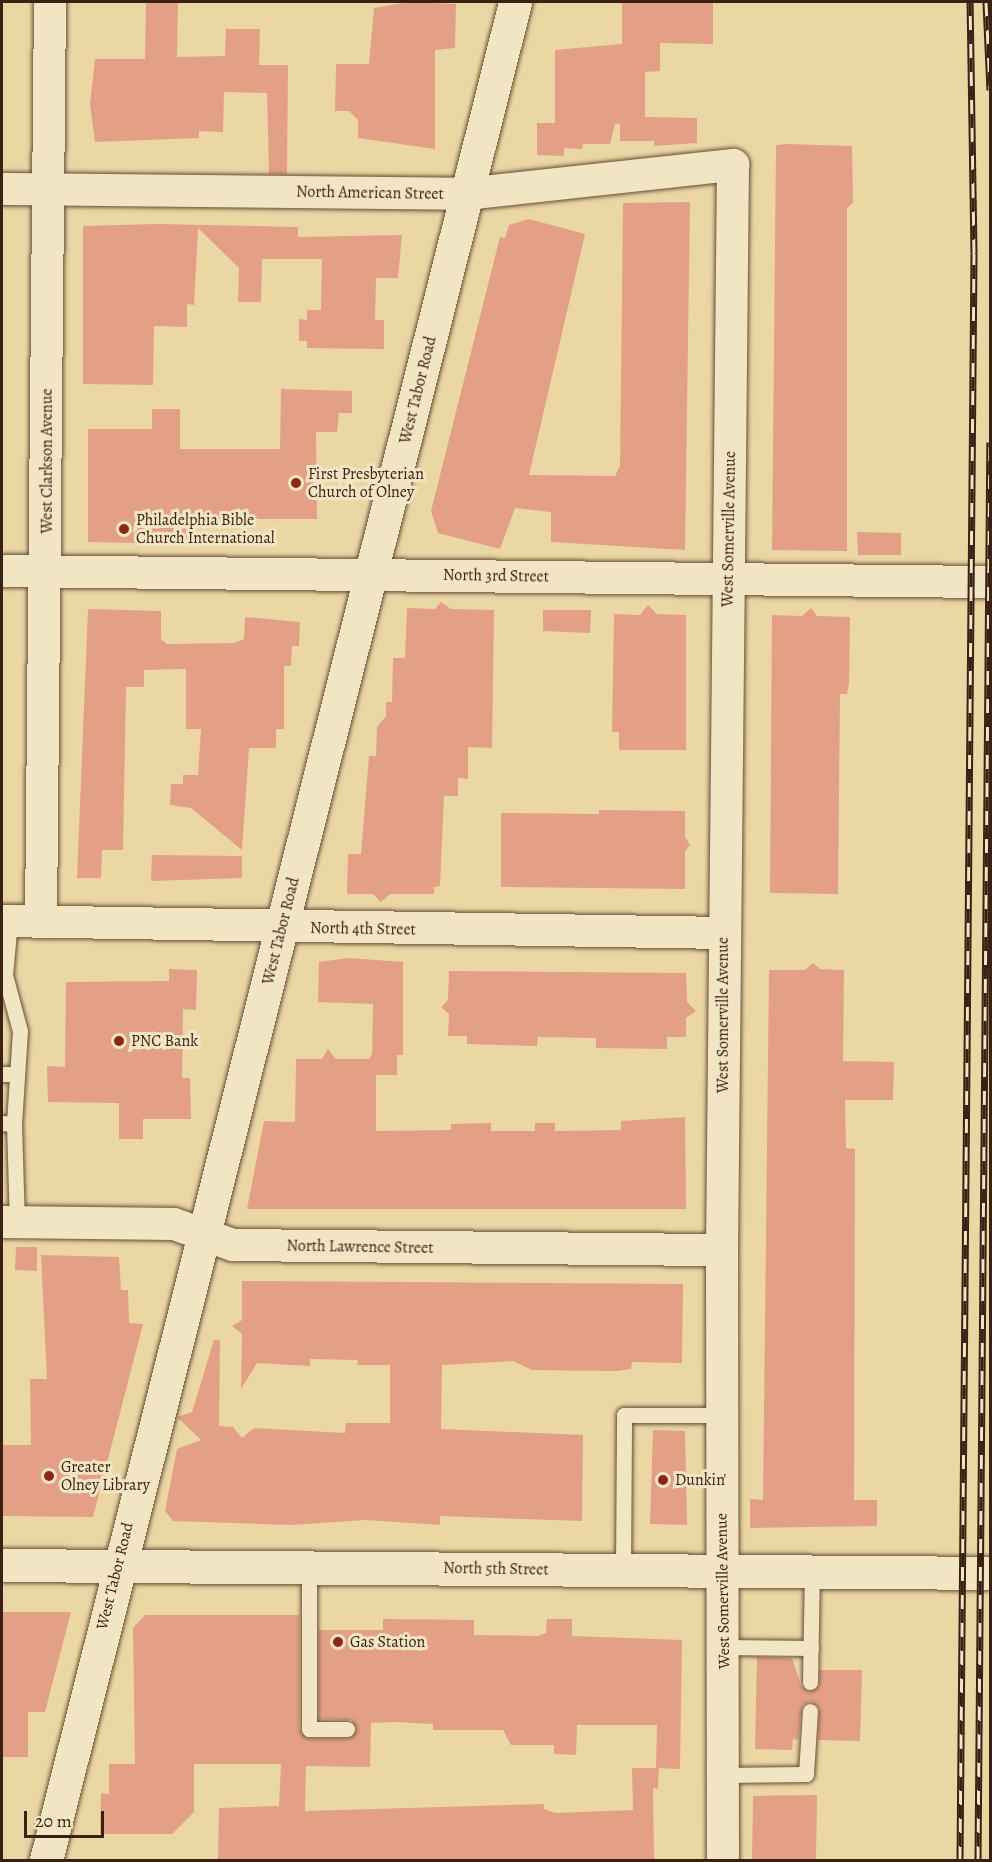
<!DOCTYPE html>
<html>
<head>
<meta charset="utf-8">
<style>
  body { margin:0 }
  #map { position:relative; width:992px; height:1862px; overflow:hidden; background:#ebd7a4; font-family:Alegreya,serif }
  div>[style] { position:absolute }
  .building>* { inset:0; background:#e3a086 }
  .roads { filter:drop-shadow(0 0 2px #674e37) drop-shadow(0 0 2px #674e37) }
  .lane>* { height:15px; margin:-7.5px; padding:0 7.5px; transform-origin:7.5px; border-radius:7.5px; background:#f2e5c4 }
  .street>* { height:32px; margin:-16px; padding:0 16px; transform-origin:16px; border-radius:16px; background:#f2e5c4 }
  .secondary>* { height:33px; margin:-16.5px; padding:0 16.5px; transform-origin:16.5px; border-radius:16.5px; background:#f2e5c4 }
  .rail>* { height:7px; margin-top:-3.5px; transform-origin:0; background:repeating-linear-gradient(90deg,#f2e5c4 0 14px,#3b2113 0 28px); box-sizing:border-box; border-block:2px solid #3b2113 }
  .dots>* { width:16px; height:16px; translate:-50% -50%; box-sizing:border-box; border:3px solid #f2e5c4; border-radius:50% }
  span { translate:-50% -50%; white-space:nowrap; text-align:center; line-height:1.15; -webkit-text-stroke:6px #f2e5c4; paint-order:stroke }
  .street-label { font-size:16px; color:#3b2113 }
  .poi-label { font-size:16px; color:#3b2113 }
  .left { translate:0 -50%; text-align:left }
  .frame { position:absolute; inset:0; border:3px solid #3b2113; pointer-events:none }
  .scale { position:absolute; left:24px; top:1811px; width:80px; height:27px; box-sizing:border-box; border:3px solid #3b2113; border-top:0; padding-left:8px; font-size:18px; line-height:21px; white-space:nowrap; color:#3b2113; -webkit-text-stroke:4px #f2e5c4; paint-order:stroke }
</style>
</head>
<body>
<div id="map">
  <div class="building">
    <div style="clip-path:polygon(146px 2px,178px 2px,177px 57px,225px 56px,226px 29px,260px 29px,259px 65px,288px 65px,287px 174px,269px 174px,267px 93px,224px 92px,223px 132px,199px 131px,199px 138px,95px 142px,90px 104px,95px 59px,145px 59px)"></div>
    <div style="clip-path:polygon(409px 2px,456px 4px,455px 48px,435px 50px,435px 149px,358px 138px,358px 120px,349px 111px,335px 111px,336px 64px,369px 64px,374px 8px)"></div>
    <div style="clip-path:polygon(622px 2px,713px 2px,713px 44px,660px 43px,660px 71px,645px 72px,645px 117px,697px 118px,697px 143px,654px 146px,654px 141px,620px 141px,620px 124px,615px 124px,610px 144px,583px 144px,582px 149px,564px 148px,564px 156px,537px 155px,537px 123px,555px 123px,555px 50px,622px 44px)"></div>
    <div style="clip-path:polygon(787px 144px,852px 146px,853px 203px,847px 208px,847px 551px,772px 550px,776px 145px)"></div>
    <div style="clip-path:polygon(690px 202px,685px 550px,551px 542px,551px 512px,515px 508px,500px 549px,438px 533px,431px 511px,500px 237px,505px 238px,509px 225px,529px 219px,585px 234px,529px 475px,615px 476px,620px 466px,623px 203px)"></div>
    <div style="clip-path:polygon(156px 224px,298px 227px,298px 237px,402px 235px,398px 278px,376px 278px,375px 320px,384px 320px,384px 349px,307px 348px,307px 341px,299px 341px,299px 319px,307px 320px,307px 310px,321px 310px,322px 259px,262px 259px,261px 302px,238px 302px,239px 268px,198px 228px,194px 305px,187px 304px,187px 327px,154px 326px,153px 385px,83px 384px,83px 226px)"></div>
    <div style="clip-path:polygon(281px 389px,352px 391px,352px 413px,339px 413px,337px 432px,316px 432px,317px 519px,187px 519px,187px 544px,88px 542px,88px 429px,152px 429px,152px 409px,180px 409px,180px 449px,280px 449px)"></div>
    <div style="clip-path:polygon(857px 532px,901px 533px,901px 555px,858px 555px)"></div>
    <div style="clip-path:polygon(441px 602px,451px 609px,494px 610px,492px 748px,468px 747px,468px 779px,458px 778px,458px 796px,444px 796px,440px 886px,434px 887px,434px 894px,390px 894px,381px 902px,373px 894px,347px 894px,348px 854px,361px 854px,369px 756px,376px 756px,377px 727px,386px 716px,386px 702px,392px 702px,393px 658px,405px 658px,407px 608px,435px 609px)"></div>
    <div style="clip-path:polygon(648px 605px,657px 614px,686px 615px,686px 750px,619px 750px,619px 732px,612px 732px,614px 614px,640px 615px)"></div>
    <div style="clip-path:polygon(811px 608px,817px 616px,850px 617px,849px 683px,847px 694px,840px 694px,838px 894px,770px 893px,772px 615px,802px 616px)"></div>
    <div style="clip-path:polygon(88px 609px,161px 611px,161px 639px,167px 644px,234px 643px,244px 639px,245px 617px,300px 622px,299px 646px,292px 646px,291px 666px,284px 666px,284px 729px,276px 729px,276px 748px,249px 748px,242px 850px,191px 808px,170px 805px,171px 784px,183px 784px,183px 775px,198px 775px,201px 729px,186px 729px,186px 669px,144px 670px,144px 687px,126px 687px,123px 850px,102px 850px,101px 878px,77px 878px)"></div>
    <div style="clip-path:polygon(543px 610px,591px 610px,590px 633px,543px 631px)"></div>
    <div style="clip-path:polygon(599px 810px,685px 811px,685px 837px,690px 845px,685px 851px,685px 889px,501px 887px,501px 813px,599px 814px)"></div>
    <div style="clip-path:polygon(152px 855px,242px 856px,242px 878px,151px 881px)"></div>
    <div style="clip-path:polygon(349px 958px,403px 962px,403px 1055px,397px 1055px,397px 1075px,376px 1075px,376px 1131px,451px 1130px,451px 1124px,491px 1123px,491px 1131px,535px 1131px,535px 1123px,555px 1123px,555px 1131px,621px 1130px,621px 1121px,685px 1117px,686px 1209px,247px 1209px,264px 1121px,295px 1122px,296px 1059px,322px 1059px,328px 1049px,336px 1059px,369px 1059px,372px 1054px,373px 1004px,318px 1002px,319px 962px)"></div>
    <div style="clip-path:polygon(813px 963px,820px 969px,844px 970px,843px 1061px,894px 1062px,893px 1100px,845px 1100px,846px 1148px,855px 1149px,854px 1500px,877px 1500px,877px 1526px,750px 1528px,750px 1499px,763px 1500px,769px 970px,805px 970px)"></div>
    <div style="clip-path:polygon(169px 969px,197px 970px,196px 1010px,183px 1009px,182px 1078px,190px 1078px,191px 1119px,143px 1119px,143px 1139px,119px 1139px,119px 1103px,48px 1102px,47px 1066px,65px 1067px,66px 982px,169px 981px)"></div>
    <div style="clip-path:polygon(449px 971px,686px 973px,687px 1002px,696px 1011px,686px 1018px,686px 1037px,667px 1037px,667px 1049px,596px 1048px,596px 1038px,538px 1037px,537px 1046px,467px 1044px,467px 1036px,448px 1036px,449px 1014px,441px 1007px,448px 1000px)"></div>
    <div style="clip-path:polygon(16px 1247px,37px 1247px,37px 1271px,15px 1270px)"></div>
    <div style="clip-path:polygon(41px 1255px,119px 1257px,121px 1290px,128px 1290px,129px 1323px,143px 1324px,93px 1517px,2px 1516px,2px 1445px,31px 1445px,30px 1379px,47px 1379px)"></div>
    <div style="clip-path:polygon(242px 1281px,683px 1284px,682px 1363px,632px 1362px,631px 1369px,616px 1371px,532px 1370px,513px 1361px,442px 1365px,441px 1429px,583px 1435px,582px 1521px,440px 1516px,440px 1525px,366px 1520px,290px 1525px,173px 1521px,165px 1511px,177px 1449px,201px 1440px,177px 1417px,192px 1412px,214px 1340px,220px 1340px,219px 1426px,233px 1427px,242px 1438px,254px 1428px,345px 1433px,346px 1423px,390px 1423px,390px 1365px,357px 1365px,358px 1360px,310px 1359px,310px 1366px,257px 1363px,241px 1389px,242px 1334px,232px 1326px,242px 1320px)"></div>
    <div style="clip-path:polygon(653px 1430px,685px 1431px,687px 1525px,650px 1524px)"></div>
    <div style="clip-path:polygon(2px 1612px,71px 1612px,45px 1712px,28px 1712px,28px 1757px,2px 1757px)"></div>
    <div style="clip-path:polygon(145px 1615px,299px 1615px,299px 1729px,309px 1739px,348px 1739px,357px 1730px,351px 1720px,319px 1719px,319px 1630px,383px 1630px,383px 1619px,474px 1620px,474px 1635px,538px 1636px,546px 1633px,547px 1619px,572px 1619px,572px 1636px,682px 1640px,680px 1769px,656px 1768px,657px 1725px,577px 1725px,576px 1755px,554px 1754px,554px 1745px,511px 1745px,503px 1730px,433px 1730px,433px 1724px,396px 1722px,371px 1723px,370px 1767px,306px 1766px,305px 1811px,544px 1804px,544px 1809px,555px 1813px,633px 1810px,632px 1768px,659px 1768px,658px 1789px,653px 1788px,654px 1860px,218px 1860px,219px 1808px,279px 1806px,281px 1764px,194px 1764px,194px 1812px,172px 1834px,100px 1834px,101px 1793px,109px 1794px,109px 1764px,135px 1764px,133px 1628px)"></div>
    <div style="clip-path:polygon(757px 1657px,792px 1658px,801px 1686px,809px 1692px,819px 1686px,820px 1670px,862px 1670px,860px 1741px,818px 1740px,819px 1707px,810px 1701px,802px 1706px,798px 1740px,793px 1739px,792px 1750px,755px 1749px)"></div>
    <div style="clip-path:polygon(817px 1795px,816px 1860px,752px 1860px,753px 1796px)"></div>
  </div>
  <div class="roads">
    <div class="lane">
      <div style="left:10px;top:921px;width:54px;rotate:95.3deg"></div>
      <div style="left:5px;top:975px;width:58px;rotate:75deg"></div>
      <div style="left:20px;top:1031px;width:93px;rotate:93.7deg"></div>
      <div style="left:2px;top:1074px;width:15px"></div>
      <div style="left:2px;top:1123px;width:12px;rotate:5deg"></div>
      <div style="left:14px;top:1124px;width:99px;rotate:88.3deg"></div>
      <div style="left:309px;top:1567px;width:162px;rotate:90deg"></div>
      <div style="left:309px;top:1729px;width:38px"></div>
      <div style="left:623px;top:1571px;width:156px;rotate:-89.6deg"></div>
      <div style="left:624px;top:1415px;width:98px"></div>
      <div style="left:724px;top:1647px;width:87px;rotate:0.7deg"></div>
      <div style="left:810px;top:1682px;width:110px;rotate:-89deg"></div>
      <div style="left:724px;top:1775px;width:82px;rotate:-0.7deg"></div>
      <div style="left:806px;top:1774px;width:63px;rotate:-86.4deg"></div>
    </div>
    <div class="street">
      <div style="left:2px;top:189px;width:463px;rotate:0.6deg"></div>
      <div style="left:465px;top:194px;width:270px;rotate:-6.2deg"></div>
      <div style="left:733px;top:165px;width:1085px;rotate:90.58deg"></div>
      <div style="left:722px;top:1250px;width:610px;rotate:89.91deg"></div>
      <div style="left:2px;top:571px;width:988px;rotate:0.64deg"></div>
      <div style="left:2px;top:921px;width:722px;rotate:0.95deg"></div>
      <div style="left:41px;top:921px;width:919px;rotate:-89.44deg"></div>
      <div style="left:2px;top:1222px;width:172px;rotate:0.7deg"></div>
      <div style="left:174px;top:1224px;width:63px;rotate:19.6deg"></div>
      <div style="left:233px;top:1245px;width:489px;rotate:0.6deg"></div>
    </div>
    <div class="secondary">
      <div style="left:2px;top:1565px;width:988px;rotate:0.46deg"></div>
      <div style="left:46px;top:1860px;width:1916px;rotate:-75.83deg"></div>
    </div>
  </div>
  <div class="rail">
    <div style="left:986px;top:2px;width:88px;rotate:87.4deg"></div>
    <div style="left:960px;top:1860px;width:1607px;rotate:-89.5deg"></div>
    <div style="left:974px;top:253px;width:251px;rotate:-90.9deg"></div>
    <div style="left:978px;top:1860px;width:1418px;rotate:-89.52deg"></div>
  </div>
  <div class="dots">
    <div style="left:296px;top:483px;background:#8f2418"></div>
    <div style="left:124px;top:529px;background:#8f2418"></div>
    <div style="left:119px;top:1041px;background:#8f2418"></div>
    <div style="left:49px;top:1476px;background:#8f2418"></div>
    <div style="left:663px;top:1480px;background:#8f2418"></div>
    <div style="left:338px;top:1642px;background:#8f2418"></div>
  </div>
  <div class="street-label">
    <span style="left:370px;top:193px;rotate:1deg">North American Street</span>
    <span style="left:418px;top:390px;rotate:-76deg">West Tabor Road</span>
    <span style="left:47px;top:461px;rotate:-90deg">West Clarkson Avenue</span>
    <span style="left:729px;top:529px;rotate:-89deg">West Somerville Avenue</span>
    <span style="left:496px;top:576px;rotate:1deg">North 3rd Street</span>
    <span style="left:363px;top:929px;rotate:1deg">North 4th Street</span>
    <span style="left:281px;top:931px;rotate:-76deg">West Tabor Road</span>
    <span style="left:723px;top:1015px;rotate:-90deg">West Somerville Avenue</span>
    <span style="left:360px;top:1247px;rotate:1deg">North Lawrence Street</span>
    <span style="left:496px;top:1569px;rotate:1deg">North 5th Street</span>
    <span style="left:115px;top:1576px;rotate:-76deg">West Tabor Road</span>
    <span style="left:723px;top:1591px;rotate:-91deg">West Somerville Avenue</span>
  </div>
  <div class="poi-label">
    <span class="left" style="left:308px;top:483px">First Presbyterian<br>Church of Olney</span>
    <span class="left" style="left:136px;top:529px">Philadelphia Bible<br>Church International</span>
    <span class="left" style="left:131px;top:1041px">PNC Bank</span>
    <span class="left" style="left:61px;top:1476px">Greater<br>Olney Library</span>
    <span class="left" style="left:675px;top:1480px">Dunkin'</span>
    <span class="left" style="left:350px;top:1642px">Gas Station</span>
  </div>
  <div class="frame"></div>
  <div class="scale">20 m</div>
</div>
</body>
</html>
